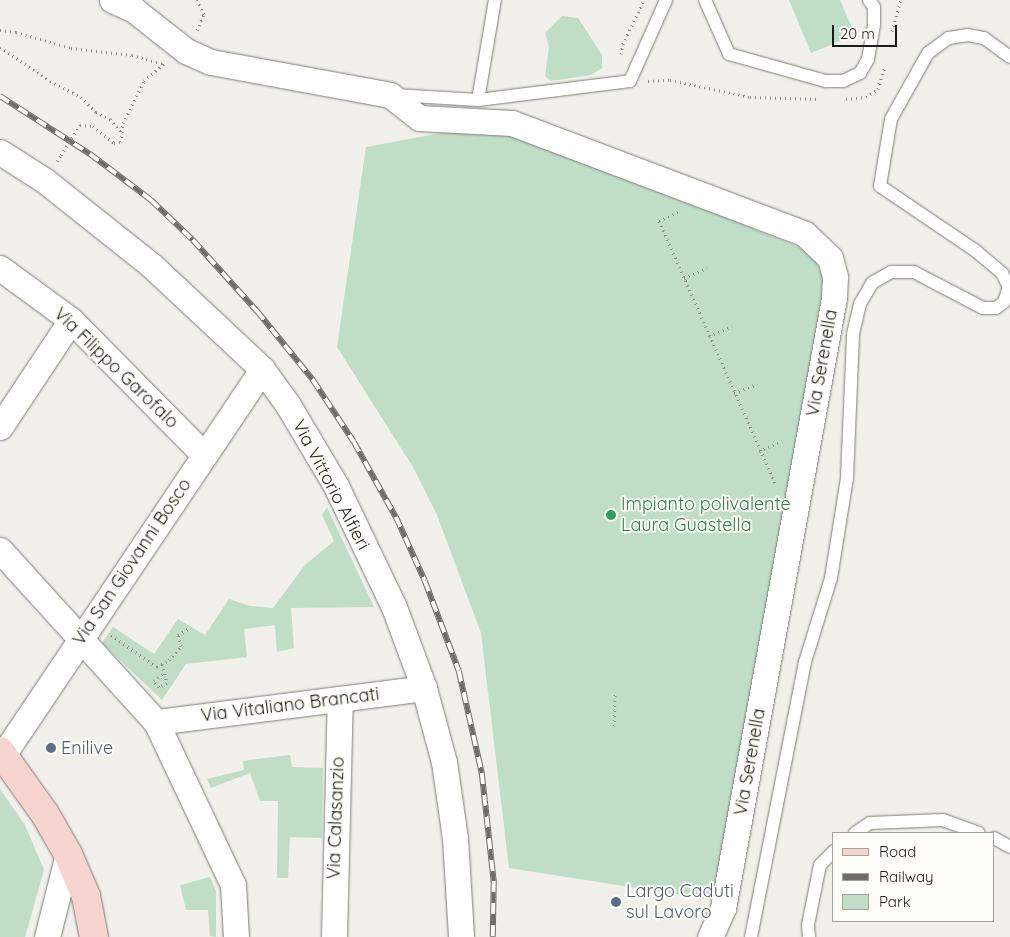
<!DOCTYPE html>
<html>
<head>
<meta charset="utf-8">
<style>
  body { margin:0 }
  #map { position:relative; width:1010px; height:937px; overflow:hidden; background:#f1f0ea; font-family:Quicksand,sans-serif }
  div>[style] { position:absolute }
  .green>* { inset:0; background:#bfddc7 }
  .path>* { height:3px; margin-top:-1.5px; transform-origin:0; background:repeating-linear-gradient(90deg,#8e8d89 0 1px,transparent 0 5px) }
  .roads { filter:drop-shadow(0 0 1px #7f7d78) drop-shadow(0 0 1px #7f7d78) }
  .service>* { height:12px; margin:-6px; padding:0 6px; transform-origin:6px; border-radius:6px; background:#fff }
  .minor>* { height:25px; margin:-12.5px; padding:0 12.5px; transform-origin:12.5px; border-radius:12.5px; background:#fff }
  .secondary>* { height:28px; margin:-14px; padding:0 14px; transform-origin:14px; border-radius:14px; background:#f8d4d0 }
  .rail>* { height:5.5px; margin-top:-2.75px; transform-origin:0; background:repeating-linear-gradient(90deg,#fffdf7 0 11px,#6e6d69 0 22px); box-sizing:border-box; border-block:1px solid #6e6d69 }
  .path-bridge>* { height:3px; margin-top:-1.5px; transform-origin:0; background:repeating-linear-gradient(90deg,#8e8d89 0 1px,transparent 0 5px) }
  .dots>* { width:14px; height:14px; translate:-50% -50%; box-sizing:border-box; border:2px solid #fffdf7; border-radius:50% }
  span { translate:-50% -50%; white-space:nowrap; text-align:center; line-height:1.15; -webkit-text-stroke:4px #fffdf7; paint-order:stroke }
  .street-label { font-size:18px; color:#1c1b19 }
  .leisure-label { font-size:18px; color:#27864d }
  .left { translate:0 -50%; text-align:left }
  .service-label { font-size:18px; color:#4e5e75 }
  .legend { position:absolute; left:832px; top:832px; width:162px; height:90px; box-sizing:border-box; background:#fffdf7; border:1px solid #a4a39e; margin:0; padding:6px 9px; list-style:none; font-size:15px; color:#1c1b19 }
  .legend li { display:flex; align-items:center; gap:10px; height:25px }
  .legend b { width:25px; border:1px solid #a4a39e }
  .scale { position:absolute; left:832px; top:25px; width:65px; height:22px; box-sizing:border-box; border:2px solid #1c1b19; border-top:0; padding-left:6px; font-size:15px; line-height:18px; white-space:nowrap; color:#1c1b19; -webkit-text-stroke:4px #fffdf7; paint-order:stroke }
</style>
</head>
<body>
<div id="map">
  <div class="green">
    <div style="clip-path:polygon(789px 0,840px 0,855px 35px,811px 53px)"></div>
    <div style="clip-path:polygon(562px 16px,578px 18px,602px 55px,602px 68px,591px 75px,551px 81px,545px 76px,549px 47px,545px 33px)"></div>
    <div style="clip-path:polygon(457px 130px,523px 135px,799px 247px,814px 258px,822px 275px,824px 288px,788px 497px,778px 502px,784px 514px,713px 900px,509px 868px,481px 633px,437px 515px,413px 467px,337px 347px,366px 147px)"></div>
    <div style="clip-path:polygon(327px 507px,374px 607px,291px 608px,294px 648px,277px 652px,275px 625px,244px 629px,247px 657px,186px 664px,162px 700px,102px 643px,113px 627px,154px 654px,178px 619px,205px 635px,229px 599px,250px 606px,273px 608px,305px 565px,334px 541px,322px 515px)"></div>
    <div style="clip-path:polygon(290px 755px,292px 767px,323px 768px,322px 838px,290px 837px,288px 878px,277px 878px,278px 801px,260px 801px,250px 773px,211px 788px,207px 779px,244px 770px,243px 761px)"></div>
    <div style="clip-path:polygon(0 789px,25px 825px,44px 870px,25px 937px,0 937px)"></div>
    <div style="clip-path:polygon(210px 877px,216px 891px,216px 937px,210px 936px,208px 910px,186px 910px,180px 885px)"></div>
  </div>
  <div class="path">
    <div style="left:0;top:30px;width:16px;rotate:7deg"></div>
    <div style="left:16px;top:32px;width:57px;rotate:16.2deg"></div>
    <div style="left:71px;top:48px;width:61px;rotate:6.5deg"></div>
    <div style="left:132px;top:55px;width:32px;rotate:16deg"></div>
    <div style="left:197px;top:30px;width:17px;rotate:-66deg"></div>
    <div style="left:204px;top:14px;width:16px;rotate:-117deg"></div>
    <div style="left:892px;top:31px;width:32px;rotate:-74deg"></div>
    <div style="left:0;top:47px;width:60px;rotate:34.2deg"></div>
    <div style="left:50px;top:81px;width:35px;rotate:27deg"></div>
    <div style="left:81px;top:97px;width:21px;rotate:45deg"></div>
    <div style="left:96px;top:112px;width:16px;rotate:27deg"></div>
    <div style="left:110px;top:119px;width:17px;rotate:50deg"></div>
    <div style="left:621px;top:54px;width:10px;rotate:-79deg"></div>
    <div style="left:623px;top:44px;width:49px;rotate:-64.5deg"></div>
    <div style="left:648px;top:81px;width:22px;rotate:-3deg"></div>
    <div style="left:670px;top:80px;width:82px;rotate:12deg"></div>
    <div style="left:750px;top:97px;width:70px;rotate:1.6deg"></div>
    <div style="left:846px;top:99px;width:20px;rotate:-6deg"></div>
    <div style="left:866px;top:97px;width:14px;rotate:-34deg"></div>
    <div style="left:878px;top:89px;width:21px;rotate:-73deg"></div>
    <div style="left:80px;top:125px;width:13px;rotate:4deg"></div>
    <div style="left:93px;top:126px;width:27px;rotate:39deg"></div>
    <div style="left:114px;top:143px;width:7px;rotate:-8deg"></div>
    <div style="left:121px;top:142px;width:19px;rotate:-84deg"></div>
    <div style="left:123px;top:123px;width:47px;rotate:-63.4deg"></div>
    <div style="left:144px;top:81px;width:28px;rotate:-41deg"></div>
    <div style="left:57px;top:161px;width:7px;rotate:-56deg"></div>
    <div style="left:678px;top:212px;width:21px;rotate:155deg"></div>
    <div style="left:659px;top:221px;width:289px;rotate:66.1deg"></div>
    <div style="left:684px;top:278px;width:25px;rotate:-23deg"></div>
    <div style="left:709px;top:336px;width:25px;rotate:-23deg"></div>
    <div style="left:734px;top:393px;width:25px;rotate:-21deg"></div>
    <div style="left:759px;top:451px;width:25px;rotate:-23deg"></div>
    <div style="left:111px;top:635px;width:56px;rotate:34.8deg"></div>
    <div style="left:157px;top:667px;width:14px;rotate:-30deg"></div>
    <div style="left:169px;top:660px;width:18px;rotate:-49deg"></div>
    <div style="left:181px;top:646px;width:11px;rotate:-105deg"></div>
    <div style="left:178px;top:635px;width:15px;rotate:-32deg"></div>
    <div style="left:162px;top:664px;width:20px;rotate:75deg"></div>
    <div style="left:167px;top:683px;width:9px;rotate:153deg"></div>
    <div style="left:159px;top:687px;width:8px;rotate:-130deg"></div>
    <div style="left:154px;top:681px;width:11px;rotate:-38deg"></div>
    <div style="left:614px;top:726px;width:32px;rotate:-88deg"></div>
  </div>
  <div class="roads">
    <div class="service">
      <div style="left:705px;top:0;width:59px;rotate:66deg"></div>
      <div style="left:729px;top:54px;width:101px;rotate:15.6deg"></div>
      <div style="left:826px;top:81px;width:17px"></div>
      <div style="left:843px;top:81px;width:19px;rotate:-25deg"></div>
      <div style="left:860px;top:73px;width:16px;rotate:-60deg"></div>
      <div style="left:868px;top:59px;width:35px;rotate:-80deg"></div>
      <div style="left:874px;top:25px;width:18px;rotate:-90deg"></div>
      <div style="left:874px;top:7px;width:9px;rotate:-126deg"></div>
      <div style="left:395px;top:95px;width:83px;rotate:3.4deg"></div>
      <div style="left:478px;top:100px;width:153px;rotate:-7.1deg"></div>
      <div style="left:630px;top:81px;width:89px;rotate:-66deg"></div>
      <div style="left:478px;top:100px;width:101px;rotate:-80.4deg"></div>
      <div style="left:855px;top:833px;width:18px;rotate:-34deg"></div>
      <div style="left:870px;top:823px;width:73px;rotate:-2.4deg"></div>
      <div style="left:943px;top:820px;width:38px;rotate:20deg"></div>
      <div style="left:994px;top:838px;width:18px;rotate:29deg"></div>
      <div style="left:751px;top:937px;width:280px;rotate:-78.9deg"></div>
      <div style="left:805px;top:662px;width:88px;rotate:-72.8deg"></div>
      <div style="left:831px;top:578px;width:101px;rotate:-80.9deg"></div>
      <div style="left:847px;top:478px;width:144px;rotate:-87.6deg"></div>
      <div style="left:853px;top:334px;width:31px;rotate:-77deg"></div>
      <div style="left:860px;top:304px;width:24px;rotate:-60deg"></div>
      <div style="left:872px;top:283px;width:22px;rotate:-30deg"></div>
      <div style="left:891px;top:272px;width:23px"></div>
      <div style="left:914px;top:272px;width:78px;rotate:27.6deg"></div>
      <div style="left:983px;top:308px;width:13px"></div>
      <div style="left:996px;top:308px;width:10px;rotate:-37deg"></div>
      <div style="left:1004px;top:302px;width:16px;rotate:-72deg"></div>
      <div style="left:1009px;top:287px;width:16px;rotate:-117deg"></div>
      <div style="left:1002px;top:273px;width:34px;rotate:-140deg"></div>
      <div style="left:976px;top:251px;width:116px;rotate:-145.9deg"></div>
      <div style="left:880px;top:186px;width:68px;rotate:-80.7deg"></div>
      <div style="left:891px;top:119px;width:76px;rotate:-60.7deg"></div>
      <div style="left:928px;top:53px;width:26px;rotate:-36deg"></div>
      <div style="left:949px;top:38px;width:19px;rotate:-9deg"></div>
      <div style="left:968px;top:35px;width:16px;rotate:11deg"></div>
      <div style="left:984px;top:38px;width:32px;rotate:36deg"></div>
      <div style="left:809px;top:937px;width:12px;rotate:-95deg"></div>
      <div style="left:808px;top:925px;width:61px;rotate:-78.7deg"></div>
      <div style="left:820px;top:865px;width:20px;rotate:-45deg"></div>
    </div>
    <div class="minor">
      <div style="left:112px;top:0;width:24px;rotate:24deg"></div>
      <div style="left:134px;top:10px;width:66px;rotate:38.3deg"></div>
      <div style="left:186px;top:51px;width:27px;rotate:24deg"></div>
      <div style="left:211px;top:62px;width:182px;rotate:10.4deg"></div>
      <div style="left:390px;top:95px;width:37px;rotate:38deg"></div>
      <div style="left:419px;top:118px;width:93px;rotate:3.1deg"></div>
      <div style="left:512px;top:123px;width:313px;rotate:20.7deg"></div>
      <div style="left:805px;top:234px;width:35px;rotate:44deg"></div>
      <div style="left:830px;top:258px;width:20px;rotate:75deg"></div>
      <div style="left:835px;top:277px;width:21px;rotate:93deg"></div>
      <div style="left:834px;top:298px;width:620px;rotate:100.31deg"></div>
      <div style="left:723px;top:908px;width:32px;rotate:114deg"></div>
      <div style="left:0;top:152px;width:52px;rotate:32.5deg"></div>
      <div style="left:44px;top:180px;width:137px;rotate:38.5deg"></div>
      <div style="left:151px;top:265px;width:152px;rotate:43.1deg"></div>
      <div style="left:262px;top:369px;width:44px;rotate:54.2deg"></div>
      <div style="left:288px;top:405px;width:94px;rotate:59.3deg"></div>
      <div style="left:336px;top:486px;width:134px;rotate:64.4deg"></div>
      <div style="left:394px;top:607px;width:86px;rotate:69.7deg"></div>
      <div style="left:424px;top:688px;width:77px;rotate:74.9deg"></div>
      <div style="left:444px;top:762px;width:77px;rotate:81.8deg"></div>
      <div style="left:455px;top:838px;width:99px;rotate:86.5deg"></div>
      <div style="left:0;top:268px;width:88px;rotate:36.2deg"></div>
      <div style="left:71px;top:320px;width:190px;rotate:45.4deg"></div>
      <div style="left:0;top:427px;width:128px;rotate:-56.4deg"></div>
      <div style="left:0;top:550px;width:232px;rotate:47.8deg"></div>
      <div style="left:156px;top:722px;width:180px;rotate:64.7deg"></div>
      <div style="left:233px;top:885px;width:52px;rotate:86.7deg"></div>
      <div style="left:156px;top:722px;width:270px;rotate:-7.2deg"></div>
      <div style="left:3px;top:755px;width:465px;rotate:-56.1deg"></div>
      <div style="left:47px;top:937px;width:86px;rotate:-75.8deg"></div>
      <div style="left:334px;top:937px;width:238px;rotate:-88.6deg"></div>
    </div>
    <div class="secondary">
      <div style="left:0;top:751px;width:77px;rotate:54.5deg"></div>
      <div style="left:45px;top:814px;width:46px;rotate:60.1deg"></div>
      <div style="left:68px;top:854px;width:46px;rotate:66.8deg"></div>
      <div style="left:86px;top:896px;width:42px;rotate:79deg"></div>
    </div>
  </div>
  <div class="rail">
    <div style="left:0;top:96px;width:107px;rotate:32.8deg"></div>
    <div style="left:90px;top:154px;width:76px;rotate:37deg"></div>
    <div style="left:151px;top:200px;width:58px;rotate:43.6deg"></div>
    <div style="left:193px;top:240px;width:96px;rotate:48deg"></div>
    <div style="left:257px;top:311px;width:89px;rotate:50.9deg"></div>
    <div style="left:313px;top:380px;width:74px;rotate:56.5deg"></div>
    <div style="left:354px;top:442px;width:86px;rotate:60.8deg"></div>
    <div style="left:396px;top:517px;width:70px;rotate:65.6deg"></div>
    <div style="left:425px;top:581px;width:96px;rotate:69.3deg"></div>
    <div style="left:459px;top:671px;width:105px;rotate:77.3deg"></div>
    <div style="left:482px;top:773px;width:109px;rotate:83.7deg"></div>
    <div style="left:494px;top:881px;width:56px;rotate:91deg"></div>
  </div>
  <div class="path-bridge">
    <div style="left:61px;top:155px;width:36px;rotate:-58deg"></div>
  </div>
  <div class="dots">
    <div style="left:611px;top:515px;background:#2e9e5b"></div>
    <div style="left:51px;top:748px;background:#5c6f8a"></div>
    <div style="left:616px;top:902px;background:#5c6f8a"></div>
  </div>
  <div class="street-label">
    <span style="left:822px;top:363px;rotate:-80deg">Via Serenella</span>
    <span style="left:116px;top:368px;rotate:44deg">Via Filippo Garofalo</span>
    <span style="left:331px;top:485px;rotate:62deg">Via Vittorio Alfieri</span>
    <span style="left:132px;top:562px;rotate:-56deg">Via San Giovanni Bosco</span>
    <span style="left:290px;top:705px;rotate:-7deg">Via Vitaliano Brancati</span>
    <span style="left:750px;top:762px;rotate:-80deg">Via Serenella</span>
    <span style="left:336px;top:818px;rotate:-88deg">Via Calasanzio</span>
  </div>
  <div class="leisure-label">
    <span class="left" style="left:621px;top:515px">Impianto polivalente<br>Laura Guastella</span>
  </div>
  <div class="service-label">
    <span class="left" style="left:61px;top:748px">Enilive</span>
    <span class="left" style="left:626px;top:902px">Largo Caduti<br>sul Lavoro</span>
  </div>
  <ul class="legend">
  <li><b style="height:6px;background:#f8d4d0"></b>Road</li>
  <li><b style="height:6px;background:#6e6d69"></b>Railway</li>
  <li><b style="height:14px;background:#bfddc7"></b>Park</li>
  </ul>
  <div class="scale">20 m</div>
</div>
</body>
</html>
